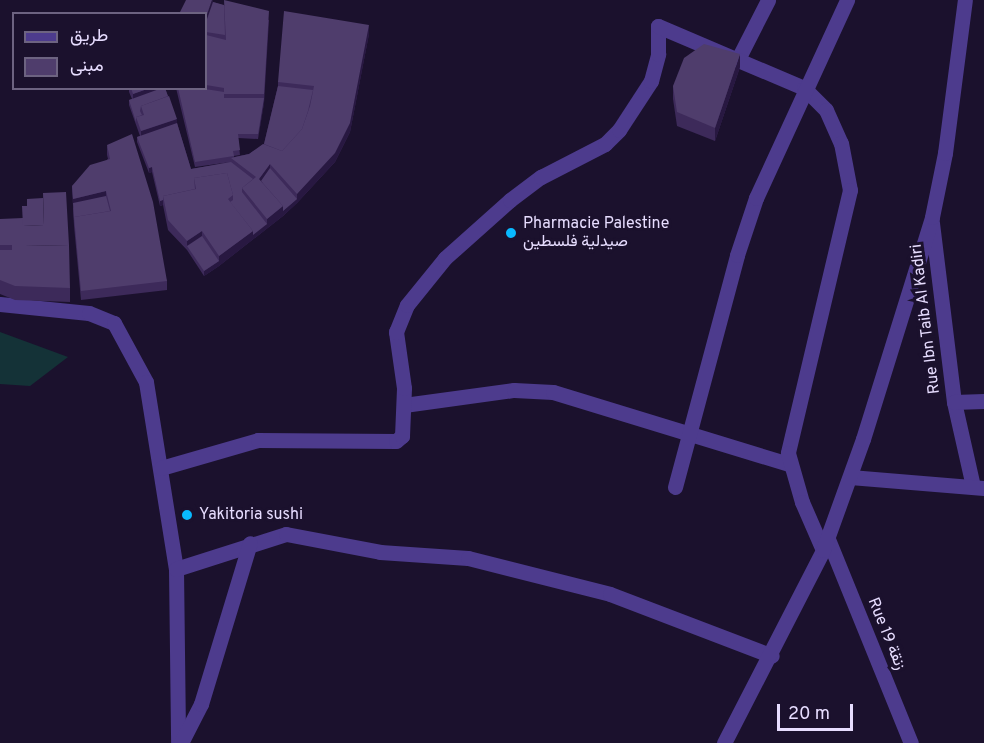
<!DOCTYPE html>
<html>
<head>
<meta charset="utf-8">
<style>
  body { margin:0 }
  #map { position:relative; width:984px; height:743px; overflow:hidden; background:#1b112d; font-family:Overpass,Vazirmatn,sans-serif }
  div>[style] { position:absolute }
  .green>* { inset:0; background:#143237 }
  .minor>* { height:15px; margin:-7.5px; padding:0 7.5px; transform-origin:7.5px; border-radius:7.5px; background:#4d3b8d }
  .wall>* { inset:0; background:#3d2a5a }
  .shaded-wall>* { inset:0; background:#281841 }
  .building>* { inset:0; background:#4f3d6c }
  .dots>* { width:16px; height:16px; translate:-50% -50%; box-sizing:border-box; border:3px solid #1b112d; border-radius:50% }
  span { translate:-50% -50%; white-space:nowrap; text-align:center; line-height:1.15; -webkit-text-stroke:6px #1b112d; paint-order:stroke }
  .poi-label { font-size:16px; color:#e7ddff }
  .left { translate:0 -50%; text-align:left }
  .street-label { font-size:16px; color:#e7ddff }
  .legend { position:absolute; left:12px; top:12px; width:195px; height:78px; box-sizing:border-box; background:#1b112d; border:2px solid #6d6381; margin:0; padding:8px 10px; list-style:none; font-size:18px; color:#e7ddff }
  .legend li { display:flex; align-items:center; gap:12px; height:30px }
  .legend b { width:30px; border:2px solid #6d6381 }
  .scale { position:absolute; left:777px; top:704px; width:76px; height:27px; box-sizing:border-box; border:3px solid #e7ddff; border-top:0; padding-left:8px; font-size:18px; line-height:21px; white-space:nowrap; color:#e7ddff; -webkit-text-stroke:4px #1b112d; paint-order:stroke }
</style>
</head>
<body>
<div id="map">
  <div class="green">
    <div style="clip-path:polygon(0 332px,68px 357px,30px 386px,0 384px)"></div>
  </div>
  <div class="minor">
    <div style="left:739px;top:57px;width:64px;rotate:-63deg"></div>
    <div style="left:932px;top:223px;width:180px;rotate:83deg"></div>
    <div style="left:954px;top:402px;width:86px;rotate:77.3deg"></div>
    <div style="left:0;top:304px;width:89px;rotate:5.8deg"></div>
    <div style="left:89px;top:313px;width:27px;rotate:22deg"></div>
    <div style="left:114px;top:323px;width:67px;rotate:61.5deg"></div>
    <div style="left:146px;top:382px;width:189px;rotate:80.9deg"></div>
    <div style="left:176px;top:569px;width:174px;rotate:89.3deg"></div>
    <div style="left:954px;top:402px;width:30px;rotate:-2deg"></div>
    <div style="left:404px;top:405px;width:111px;rotate:-7.8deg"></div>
    <div style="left:514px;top:390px;width:39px;rotate:3deg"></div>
    <div style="left:553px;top:392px;width:246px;rotate:17deg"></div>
    <div style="left:161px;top:468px;width:101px;rotate:-16.1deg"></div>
    <div style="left:258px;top:440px;width:138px;rotate:0.4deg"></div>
    <div style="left:396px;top:441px;width:8px;rotate:-40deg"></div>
    <div style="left:402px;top:436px;width:48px;rotate:-87.6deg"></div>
    <div style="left:404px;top:388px;width:57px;rotate:-98.1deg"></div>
    <div style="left:396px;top:332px;width:29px;rotate:-68deg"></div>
    <div style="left:407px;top:305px;width:60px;rotate:-51deg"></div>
    <div style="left:445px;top:258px;width:87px;rotate:-41.7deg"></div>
    <div style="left:510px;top:200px;width:39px;rotate:-37deg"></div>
    <div style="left:541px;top:177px;width:72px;rotate:-27.3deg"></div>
    <div style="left:605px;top:144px;width:20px;rotate:-45deg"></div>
    <div style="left:619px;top:130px;width:59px;rotate:-56.9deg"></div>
    <div style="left:651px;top:81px;width:28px;rotate:-75deg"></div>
    <div style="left:658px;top:54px;width:28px;rotate:-90deg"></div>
    <div style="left:658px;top:26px;width:159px;rotate:23deg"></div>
    <div style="left:804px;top:88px;width:31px;rotate:45deg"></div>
    <div style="left:826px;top:110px;width:36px;rotate:66deg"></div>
    <div style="left:841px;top:143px;width:48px;rotate:79.2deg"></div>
    <div style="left:850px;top:190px;width:270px;rotate:103.3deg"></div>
    <div style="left:788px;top:453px;width:51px;rotate:74.1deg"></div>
    <div style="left:802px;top:502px;width:52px;rotate:66.4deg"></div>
    <div style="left:850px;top:477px;width:134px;rotate:4.7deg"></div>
    <div style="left:675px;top:487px;width:240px;rotate:-75deg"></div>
    <div style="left:737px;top:255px;width:60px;rotate:-71.6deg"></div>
    <div style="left:756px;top:198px;width:218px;rotate:-65.3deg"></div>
    <div style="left:828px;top:539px;width:220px;rotate:67.9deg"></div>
    <div style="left:176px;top:569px;width:115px;rotate:-17.7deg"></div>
    <div style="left:286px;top:534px;width:96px;rotate:10.8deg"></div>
    <div style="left:380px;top:552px;width:88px;rotate:3.9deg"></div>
    <div style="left:468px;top:558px;width:146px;rotate:14.2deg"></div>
    <div style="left:610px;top:594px;width:173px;rotate:20.9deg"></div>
    <div style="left:181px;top:743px;width:44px;rotate:-62.9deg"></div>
    <div style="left:201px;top:704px;width:168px;rotate:-73.1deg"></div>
    <div style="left:724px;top:743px;width:217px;rotate:-62.8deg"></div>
    <div style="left:823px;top:550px;width:118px;rotate:-70.2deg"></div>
    <div style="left:863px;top:439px;width:232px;rotate:-72.7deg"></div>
    <div style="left:932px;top:217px;width:65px;rotate:-78.5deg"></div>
    <div style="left:945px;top:153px;width:154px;rotate:-82.6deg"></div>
  </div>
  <div class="wall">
    <div style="clip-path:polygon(213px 0,213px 2px,269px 20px,264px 103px,258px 139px,238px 138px,240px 155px,234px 156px,234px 157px,249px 154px,264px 144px,278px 86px,278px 82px,369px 34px,350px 132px,335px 162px,297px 203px,283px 216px,219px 266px,204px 276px,187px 250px,168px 230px,163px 205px,160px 206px,152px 172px,149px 173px,137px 142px,137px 137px,140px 136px,129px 105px,129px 100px,132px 99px,129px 92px,129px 88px,165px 88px,177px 123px,191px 169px,231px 162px,195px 167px,176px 88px,206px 88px,206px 14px)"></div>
    <div style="clip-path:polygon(740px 67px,715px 141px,677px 126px,673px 99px,673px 86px)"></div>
    <div style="clip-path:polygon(107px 145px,167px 281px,167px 290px,81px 300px,74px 226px,72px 186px,108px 159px,107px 155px)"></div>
    <div style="clip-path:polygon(0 219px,70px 288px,70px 302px,15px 300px,0 294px)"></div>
  </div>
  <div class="shaded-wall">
    <div style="clip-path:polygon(212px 0,213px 0,213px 7px,206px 27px,206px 17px)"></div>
    <div style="clip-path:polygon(269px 11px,264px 103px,258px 139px,264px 98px)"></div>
    <div style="clip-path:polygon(369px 25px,369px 34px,350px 132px,335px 162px,297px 203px,297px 194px)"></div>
    <div style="clip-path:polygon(740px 54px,740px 67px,715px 141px,715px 128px)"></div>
    <div style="clip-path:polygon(150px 88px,165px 88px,133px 104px,133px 94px)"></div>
    <div style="clip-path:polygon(177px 119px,177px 128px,141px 141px,141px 131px)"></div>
    <div style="clip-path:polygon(270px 164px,270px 173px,261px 185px,259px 179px)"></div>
    <div style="clip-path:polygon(152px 167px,152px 172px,149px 173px,149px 168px)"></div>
    <div style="clip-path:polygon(106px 191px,106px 201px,73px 208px,73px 199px)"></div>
    <div style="clip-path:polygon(297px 199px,297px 203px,283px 216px,283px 211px)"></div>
    <div style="clip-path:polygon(163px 200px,163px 205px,160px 206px,160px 201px)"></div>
    <div style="clip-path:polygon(283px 206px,283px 216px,219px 266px,204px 276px,204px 271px,219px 261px,219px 256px,253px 231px,267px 224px,267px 219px)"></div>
    <div style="clip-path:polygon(202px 231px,202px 240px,187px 246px,187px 241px)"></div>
  </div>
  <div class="building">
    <div style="clip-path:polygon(186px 0,212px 0,206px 17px,206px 14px,179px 14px)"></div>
    <div style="clip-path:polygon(224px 0,269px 11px,264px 94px,224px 94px,224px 88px,206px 85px,206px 35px,226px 40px)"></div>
    <div style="clip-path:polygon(213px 2px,224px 5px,225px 35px,206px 32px,206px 22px)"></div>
    <div style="clip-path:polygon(284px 11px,369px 25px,350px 123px,335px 153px,297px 194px,270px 164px,259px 179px,283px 206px,267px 219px,242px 188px,256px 177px,231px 158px,249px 154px,263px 144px,282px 151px,302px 129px,310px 106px,314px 86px,278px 82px)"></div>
    <div style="clip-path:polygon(704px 44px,740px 54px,715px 128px,677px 112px,673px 86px,684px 58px)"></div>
    <div style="clip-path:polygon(278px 86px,313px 90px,308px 111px,302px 129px,282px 151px,264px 144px)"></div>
    <div style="clip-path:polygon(131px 88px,150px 88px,133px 94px)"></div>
    <div style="clip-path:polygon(162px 88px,165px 88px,168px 96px,141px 106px,140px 111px,142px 115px,136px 117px,136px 122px,129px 100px)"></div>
    <div style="clip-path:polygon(178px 88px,199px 88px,224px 92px,224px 98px,264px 98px,258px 134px,238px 134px,240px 150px,233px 151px,234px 156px,195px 162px)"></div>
    <div style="clip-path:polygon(169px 96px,177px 119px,141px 131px,136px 117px,144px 115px,141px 106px)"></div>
    <div style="clip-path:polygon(177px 123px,191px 169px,231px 162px,253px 179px,242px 188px,242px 192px,267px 224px,253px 235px,253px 231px,230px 202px,233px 200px,233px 195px,227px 173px,194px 178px,195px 189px,163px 196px,163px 200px,160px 201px,152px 167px,149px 168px,137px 137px)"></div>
    <div style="clip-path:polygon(132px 134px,153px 202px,167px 281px,81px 291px,74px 217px,111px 211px,106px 191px,73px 199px,72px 186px,90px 165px,110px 159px,107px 145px)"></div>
    <div style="clip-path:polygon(270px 168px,297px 199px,283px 211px,283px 206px,261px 181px)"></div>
    <div style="clip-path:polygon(227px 173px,233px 195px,228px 199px,253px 231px,219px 256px,202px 231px,187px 241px,168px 220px,163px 196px,196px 189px,194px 178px)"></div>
    <div style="clip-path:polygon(66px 192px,69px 245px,25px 246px,25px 250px,12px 250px,12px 245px,0 245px,0 219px,23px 218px,23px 226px,44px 225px,43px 193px)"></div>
    <div style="clip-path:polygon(106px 196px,110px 211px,74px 217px,74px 221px,73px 203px)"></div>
    <div style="clip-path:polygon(43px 198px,44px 225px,23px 226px,22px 206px,27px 206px,27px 199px)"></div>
    <div style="clip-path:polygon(202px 236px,219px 261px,204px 271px,187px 246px)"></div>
    <div style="clip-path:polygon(69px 245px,70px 288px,15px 286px,0 280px,0 250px,25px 250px,25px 246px)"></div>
  </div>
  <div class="dots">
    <div style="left:511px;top:233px;background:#09b9ff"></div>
    <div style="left:187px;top:515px;background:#09b9ff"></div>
  </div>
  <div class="poi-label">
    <span class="left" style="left:523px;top:233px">Pharmacie Palestine<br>صيدلية فلسطين</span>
    <span class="left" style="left:199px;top:515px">Yakitoria sushi</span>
  </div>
  <div class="street-label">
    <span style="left:926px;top:319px;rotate:-97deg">Rue Ibn Taib Al Kadiri</span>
    <span style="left:886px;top:634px;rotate:68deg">Rue 19 زنقة</span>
  </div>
  <ul class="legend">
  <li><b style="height:8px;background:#4d3b8d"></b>طريق</li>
  <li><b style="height:16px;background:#4f3d6c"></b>مبنى</li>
  </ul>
  <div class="scale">20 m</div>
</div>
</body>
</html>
